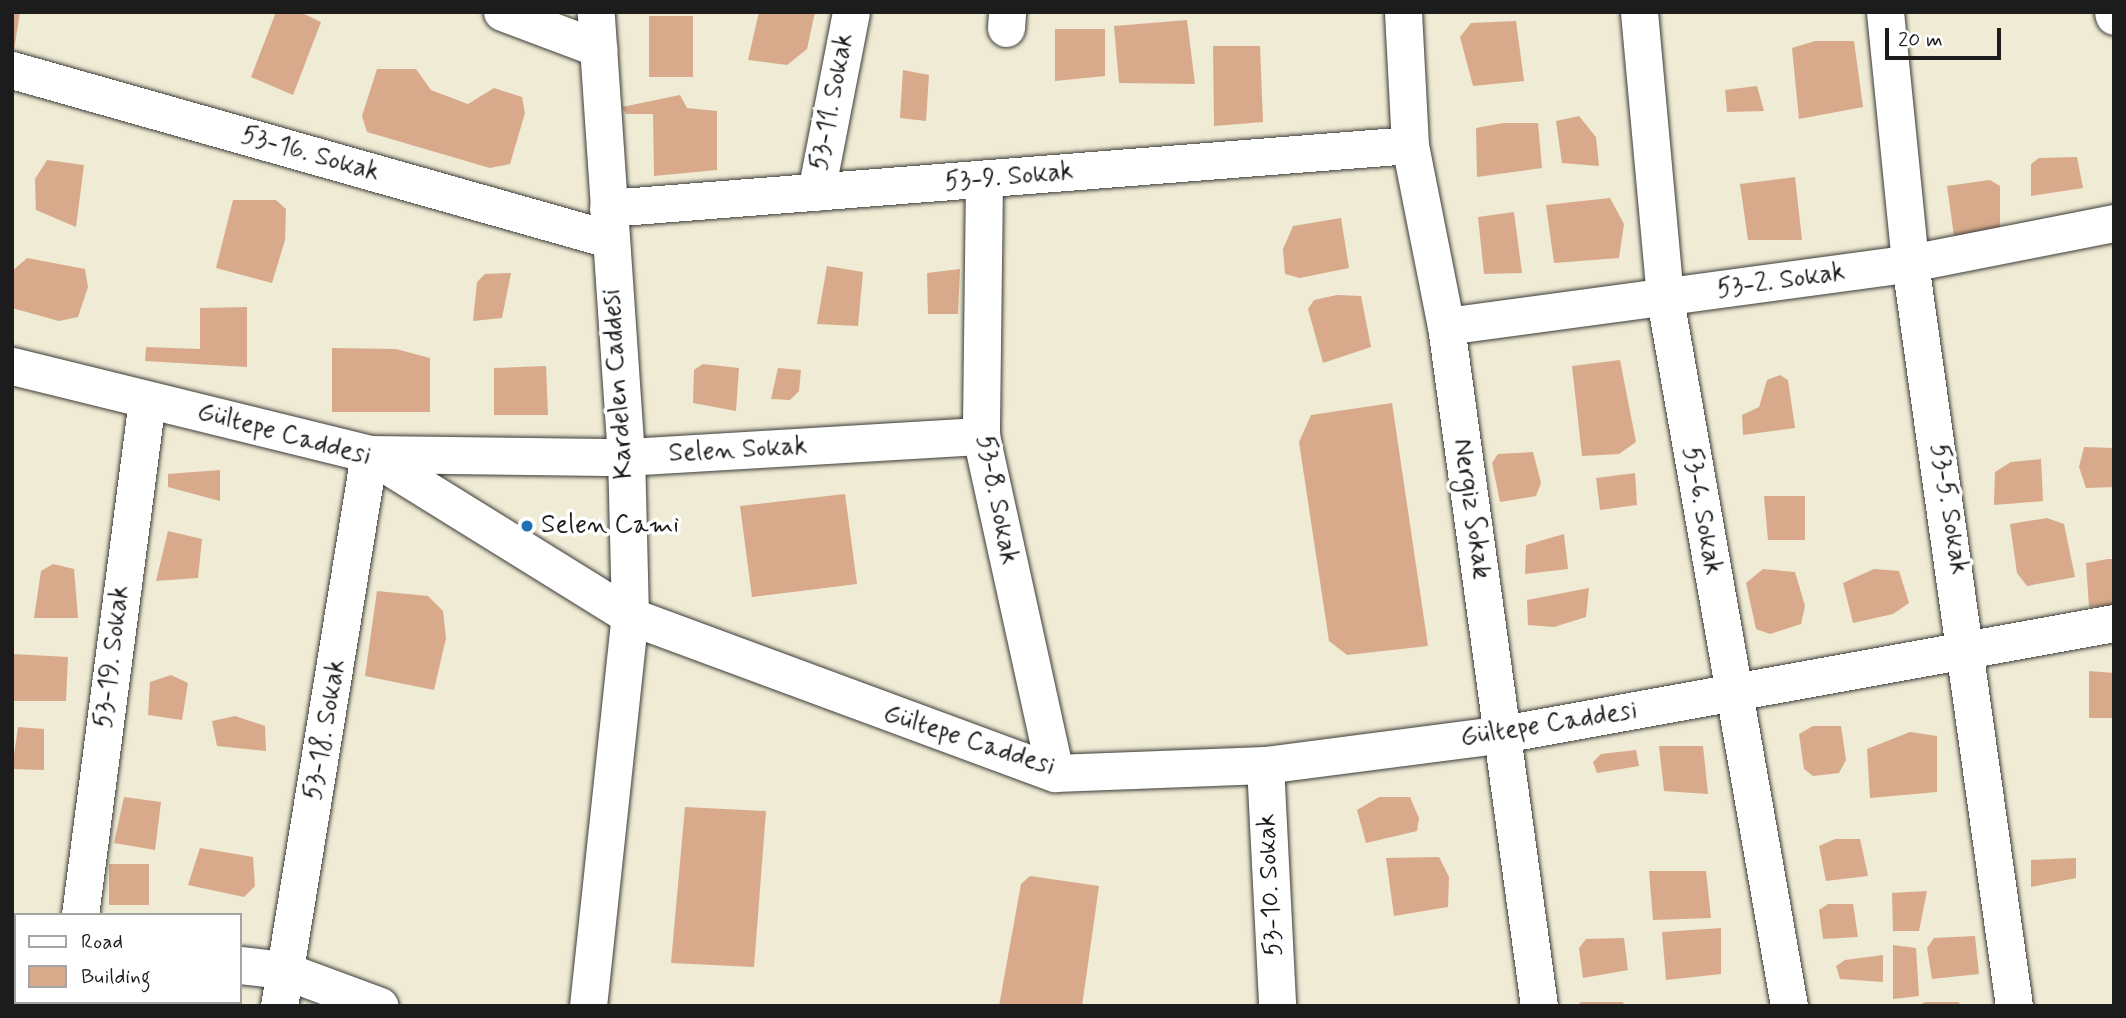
<!DOCTYPE html>
<html>
<head>
<meta charset="utf-8">
<style>
  body { margin:0 }
  #map { position:relative; width:2126px; height:1018px; overflow:hidden; background:#efebd4; font-family:Mynerve,sans-serif }
  div>[style] { position:absolute }
  .building>* { inset:0; background:#d8aa8b }
  .roads { filter:drop-shadow(0 0 2px #3c3b38) drop-shadow(0 0 2px #3c3b38) }
  .minor>* { height:37px; margin:-18.5px; padding:0 18.5px; transform-origin:18.5px; border-radius:18.5px; background:#fff }
  .dots>* { width:19px; height:19px; translate:-50% -50%; box-sizing:border-box; border:4px solid #fff; border-radius:50% }
  span { translate:-50% -50%; white-space:nowrap; text-align:center; line-height:1.15; -webkit-text-stroke:7px #fff; paint-order:stroke }
  .street-label { font-size:26px; color:#1c1c1c }
  .poi-label { font-size:26px; color:#1c1c1c }
  .left { translate:0 -50%; text-align:left }
  .frame { position:absolute; inset:0; border:14px solid #1c1c1c; pointer-events:none }
  .legend { position:absolute; left:14px; top:913px; width:228px; height:91px; box-sizing:border-box; background:#fff; border:2px solid #a4a4a4; margin:0; padding:9px 12px; list-style:none; font-size:21px; color:#1c1c1c }
  .legend li { display:flex; align-items:center; gap:14px; height:35px }
  .legend b { width:35px; border:2px solid #a4a4a4 }
  .scale { position:absolute; left:1885px; top:28px; width:116px; height:32px; box-sizing:border-box; border:4px solid #1c1c1c; border-top:0; padding-left:9px; font-size:21px; line-height:24px; white-space:nowrap; color:#1c1c1c; -webkit-text-stroke:5px #fff; paint-order:stroke }
</style>
</head>
<body>
<div id="map">
  <div class="building">
    <div style="clip-path:polygon(12px 12px,20px 12px,14px 50px,12px 50px)"></div>
    <div style="clip-path:polygon(276px 12px,300px 12px,321px 22px,293px 95px,251px 77px)"></div>
    <div style="clip-path:polygon(759px 12px,815px 12px,807px 49px,787px 65px,748px 60px)"></div>
    <div style="clip-path:polygon(649px 16px,693px 16px,693px 77px,649px 77px)"></div>
    <div style="clip-path:polygon(1187px 20px,1195px 84px,1119px 83px,1114px 26px)"></div>
    <div style="clip-path:polygon(1516px 21px,1524px 81px,1473px 86px,1460px 37px,1471px 23px)"></div>
    <div style="clip-path:polygon(1055px 29px,1105px 29px,1105px 76px,1055px 81px)"></div>
    <div style="clip-path:polygon(1815px 41px,1854px 41px,1863px 107px,1799px 119px,1792px 48px)"></div>
    <div style="clip-path:polygon(1213px 46px,1260px 46px,1263px 122px,1214px 126px)"></div>
    <div style="clip-path:polygon(377px 69px,416px 69px,431px 90px,468px 104px,494px 88px,522px 97px,525px 113px,510px 164px,490px 168px,367px 132px,362px 116px)"></div>
    <div style="clip-path:polygon(903px 70px,929px 75px,926px 121px,900px 118px)"></div>
    <div style="clip-path:polygon(1757px 86px,1764px 111px,1727px 112px,1725px 90px)"></div>
    <div style="clip-path:polygon(680px 95px,687px 108px,717px 111px,717px 170px,654px 176px,653px 114px,626px 114px,622px 107px)"></div>
    <div style="clip-path:polygon(1579px 116px,1596px 137px,1599px 166px,1562px 163px,1556px 121px)"></div>
    <div style="clip-path:polygon(1503px 123px,1538px 123px,1542px 168px,1477px 177px,1476px 128px)"></div>
    <div style="clip-path:polygon(2077px 157px,2083px 188px,2031px 196px,2031px 164px,2039px 158px)"></div>
    <div style="clip-path:polygon(47px 160px,84px 165px,76px 227px,36px 210px,35px 179px)"></div>
    <div style="clip-path:polygon(1795px 177px,1802px 240px,1748px 240px,1740px 184px)"></div>
    <div style="clip-path:polygon(1990px 180px,2000px 186px,2000px 232px,1954px 236px,1947px 186px)"></div>
    <div style="clip-path:polygon(1610px 198px,1624px 224px,1619px 258px,1554px 263px,1546px 205px)"></div>
    <div style="clip-path:polygon(233px 200px,276px 200px,286px 209px,285px 240px,272px 283px,216px 268px)"></div>
    <div style="clip-path:polygon(1514px 212px,1522px 273px,1484px 274px,1478px 217px)"></div>
    <div style="clip-path:polygon(1341px 218px,1349px 268px,1300px 278px,1285px 274px,1283px 249px,1293px 226px)"></div>
    <div style="clip-path:polygon(27px 258px,85px 269px,88px 287px,78px 317px,59px 321px,12px 308px,12px 271px)"></div>
    <div style="clip-path:polygon(827px 266px,863px 272px,858px 326px,817px 324px)"></div>
    <div style="clip-path:polygon(960px 269px,958px 314px,928px 314px,927px 273px)"></div>
    <div style="clip-path:polygon(511px 273px,502px 318px,473px 321px,477px 282px,485px 274px)"></div>
    <div style="clip-path:polygon(1337px 295px,1361px 296px,1371px 347px,1323px 363px,1308px 309px,1314px 300px)"></div>
    <div style="clip-path:polygon(247px 307px,247px 367px,145px 361px,146px 347px,200px 349px,200px 308px)"></div>
    <div style="clip-path:polygon(332px 348px,396px 349px,430px 358px,430px 412px,332px 412px)"></div>
    <div style="clip-path:polygon(1620px 360px,1636px 442px,1619px 454px,1582px 456px,1572px 366px)"></div>
    <div style="clip-path:polygon(703px 364px,739px 368px,736px 411px,693px 403px,694px 370px)"></div>
    <div style="clip-path:polygon(546px 366px,548px 415px,494px 415px,494px 368px)"></div>
    <div style="clip-path:polygon(778px 368px,801px 370px,799px 391px,790px 400px,771px 399px)"></div>
    <div style="clip-path:polygon(1780px 375px,1788px 380px,1795px 428px,1743px 435px,1742px 415px,1759px 407px,1767px 380px)"></div>
    <div style="clip-path:polygon(1392px 403px,1428px 646px,1347px 655px,1329px 641px,1299px 442px,1311px 415px)"></div>
    <div style="clip-path:polygon(2084px 447px,2114px 448px,2114px 487px,2086px 488px,2079px 467px)"></div>
    <div style="clip-path:polygon(1533px 452px,1541px 483px,1536px 496px,1500px 502px,1492px 463px,1498px 454px)"></div>
    <div style="clip-path:polygon(2041px 459px,2043px 501px,1994px 505px,1995px 472px,2011px 462px)"></div>
    <div style="clip-path:polygon(220px 470px,220px 501px,168px 487px,168px 474px)"></div>
    <div style="clip-path:polygon(1635px 473px,1637px 505px,1600px 510px,1596px 478px)"></div>
    <div style="clip-path:polygon(845px 494px,857px 584px,752px 597px,740px 506px)"></div>
    <div style="clip-path:polygon(1764px 496px,1805px 496px,1805px 540px,1768px 540px)"></div>
    <div style="clip-path:polygon(2047px 518px,2064px 524px,2075px 577px,2027px 586px,2017px 573px,2010px 524px)"></div>
    <div style="clip-path:polygon(168px 531px,202px 539px,198px 578px,156px 581px)"></div>
    <div style="clip-path:polygon(1564px 534px,1568px 569px,1525px 574px,1526px 545px)"></div>
    <div style="clip-path:polygon(2108px 559px,2114px 559px,2114px 605px,2089px 607px,2086px 563px)"></div>
    <div style="clip-path:polygon(53px 564px,74px 569px,78px 618px,34px 618px,41px 571px)"></div>
    <div style="clip-path:polygon(1763px 569px,1795px 572px,1805px 606px,1801px 624px,1770px 634px,1756px 629px,1746px 583px)"></div>
    <div style="clip-path:polygon(1874px 569px,1899px 571px,1909px 603px,1893px 614px,1853px 623px,1843px 583px)"></div>
    <div style="clip-path:polygon(1589px 588px,1586px 617px,1554px 627px,1528px 625px,1527px 600px)"></div>
    <div style="clip-path:polygon(377px 591px,428px 596px,443px 611px,446px 638px,434px 690px,365px 676px)"></div>
    <div style="clip-path:polygon(12px 654px,68px 657px,66px 701px,12px 701px)"></div>
    <div style="clip-path:polygon(2089px 671px,2114px 673px,2114px 718px,2089px 718px)"></div>
    <div style="clip-path:polygon(171px 675px,188px 683px,182px 720px,148px 715px,150px 682px)"></div>
    <div style="clip-path:polygon(235px 716px,265px 726px,266px 751px,217px 746px,212px 721px)"></div>
    <div style="clip-path:polygon(1813px 726px,1841px 726px,1846px 760px,1839px 773px,1813px 776px,1804px 769px,1799px 734px)"></div>
    <div style="clip-path:polygon(18px 727px,44px 729px,44px 770px,12px 769px)"></div>
    <div style="clip-path:polygon(1910px 732px,1937px 736px,1937px 792px,1870px 798px,1867px 749px)"></div>
    <div style="clip-path:polygon(1659px 746px,1703px 746px,1708px 794px,1664px 791px)"></div>
    <div style="clip-path:polygon(1636px 750px,1639px 766px,1597px 773px,1593px 762px,1601px 754px)"></div>
    <div style="clip-path:polygon(124px 797px,161px 802px,155px 850px,114px 843px)"></div>
    <div style="clip-path:polygon(1379px 797px,1410px 797px,1419px 818px,1417px 831px,1366px 843px,1357px 810px)"></div>
    <div style="clip-path:polygon(685px 807px,766px 811px,754px 967px,671px 963px)"></div>
    <div style="clip-path:polygon(1835px 839px,1860px 839px,1868px 876px,1826px 881px,1819px 846px)"></div>
    <div style="clip-path:polygon(200px 848px,253px 857px,255px 886px,244px 897px,188px 885px)"></div>
    <div style="clip-path:polygon(1439px 857px,1449px 877px,1448px 907px,1394px 916px,1386px 858px)"></div>
    <div style="clip-path:polygon(2076px 858px,2076px 878px,2031px 887px,2031px 860px)"></div>
    <div style="clip-path:polygon(109px 864px,149px 864px,149px 905px,109px 905px)"></div>
    <div style="clip-path:polygon(1649px 871px,1706px 871px,1711px 918px,1653px 920px)"></div>
    <div style="clip-path:polygon(1030px 876px,1099px 886px,1082px 1006px,999px 1006px,1021px 884px)"></div>
    <div style="clip-path:polygon(1927px 891px,1919px 931px,1893px 931px,1892px 893px)"></div>
    <div style="clip-path:polygon(1828px 904px,1853px 904px,1858px 937px,1823px 939px,1819px 910px)"></div>
    <div style="clip-path:polygon(1721px 928px,1721px 974px,1666px 980px,1662px 932px)"></div>
    <div style="clip-path:polygon(1975px 936px,1979px 974px,1932px 979px,1927px 948px,1934px 938px)"></div>
    <div style="clip-path:polygon(1624px 938px,1628px 970px,1583px 978px,1579px 948px,1586px 939px)"></div>
    <div style="clip-path:polygon(1893px 945px,1916px 948px,1919px 996px,1893px 999px)"></div>
    <div style="clip-path:polygon(1883px 955px,1883px 982px,1840px 979px,1836px 966px,1845px 960px)"></div>
    <div style="clip-path:polygon(1581px 1002px,1623px 1002px,1624px 1006px,1576px 1006px)"></div>
    <div style="clip-path:polygon(1925px 1002px,1959px 1002px,1960px 1006px,1918px 1006px)"></div>
  </div>
  <div class="roads">
    <div class="minor">
      <div style="left:502px;top:12px;width:103px;rotate:20.6deg"></div>
      <div style="left:1403px;top:12px;width:133px;rotate:87deg"></div>
      <div style="left:1410px;top:145px;width:185px;rotate:78.8deg"></div>
      <div style="left:1446px;top:326px;width:686px;rotate:82.21deg"></div>
      <div style="left:1639px;top:12px;width:288px;rotate:84.8deg"></div>
      <div style="left:1665px;top:299px;width:718px;rotate:80.05deg"></div>
      <div style="left:1885px;top:12px;width:252px;rotate:84.3deg"></div>
      <div style="left:1910px;top:263px;width:750px;rotate:82.03deg"></div>
      <div style="left:2113px;top:12px;width:4px;rotate:76deg"></div>
      <div style="left:1006px;top:28px;width:16px;rotate:-86deg"></div>
      <div style="left:12px;top:70px;width:620px;rotate:15.81deg"></div>
      <div style="left:984px;top:180px;width:256px;rotate:90.7deg"></div>
      <div style="left:981px;top:436px;width:345px;rotate:77.6deg"></div>
      <div style="left:816px;top:192px;width:183px;rotate:-79deg"></div>
      <div style="left:608px;top:208px;width:804px;rotate:-4.49deg"></div>
      <div style="left:1446px;top:326px;width:468px;rotate:-7.7deg"></div>
      <div style="left:1910px;top:263px;width:208px;rotate:-11.1deg"></div>
      <div style="left:12px;top:366px;width:368px;rotate:13.8deg"></div>
      <div style="left:369px;top:454px;width:307px;rotate:31.8deg"></div>
      <div style="left:630px;top:616px;width:453px;rotate:20.3deg"></div>
      <div style="left:1055px;top:773px;width:210px;rotate:-2.2deg"></div>
      <div style="left:1265px;top:765px;width:240px;rotate:-7.4deg"></div>
      <div style="left:1503px;top:734px;width:621px;rotate:-10.3deg"></div>
      <div style="left:370px;top:454px;width:256px;rotate:0.7deg"></div>
      <div style="left:626px;top:457px;width:356px;rotate:-3.4deg"></div>
      <div style="left:1265px;top:765px;width:241px;rotate:87.1deg"></div>
      <div style="left:80px;top:915px;width:519px;rotate:-82.59deg"></div>
      <div style="left:12px;top:942px;width:4px"></div>
      <div style="left:240px;top:965px;width:43px;rotate:6.6deg"></div>
      <div style="left:283px;top:970px;width:103px;rotate:20.4deg"></div>
      <div style="left:279px;top:1006px;width:559px;rotate:-80.74deg"></div>
      <div style="left:588px;top:1006px;width:392px;rotate:-83.9deg"></div>
      <div style="left:630px;top:616px;width:159px;rotate:-91.4deg"></div>
      <div style="left:626px;top:457px;width:446px;rotate:-93.9deg"></div>
    </div>
  </div>
  <div class="dots">
    <div style="left:527px;top:526px;background:#1f6fb2"></div>
  </div>
  <div class="street-label">
    <span style="left:833px;top:102px;rotate:-79deg">53-11. Sokak</span>
    <span style="left:310px;top:155px;rotate:16deg">53-16. Sokak</span>
    <span style="left:1009px;top:178px;rotate:-5deg">53-9. Sokak</span>
    <span style="left:1781px;top:282px;rotate:-8deg">53-2. Sokak</span>
    <span style="left:619px;top:384px;rotate:-94deg">Kardelen Caddesi</span>
    <span style="left:284px;top:435px;rotate:15deg">Gültepe Caddesi</span>
    <span style="left:738px;top:451px;rotate:-3deg">Selen Sokak</span>
    <span style="left:996px;top:500px;rotate:79deg">53-8. Sokak</span>
    <span style="left:1471px;top:509px;rotate:82deg">Nergiz Sokak</span>
    <span style="left:1948px;top:509px;rotate:81deg">53-5. Sokak</span>
    <span style="left:1701px;top:511px;rotate:80deg">53-6. Sokak</span>
    <span style="left:113px;top:657px;rotate:-83deg">53-19. Sokak</span>
    <span style="left:1549px;top:725px;rotate:-9deg">Gültepe Caddesi</span>
    <span style="left:326px;top:730px;rotate:-80deg">53-18. Sokak</span>
    <span style="left:969px;top:741px;rotate:18deg">Gültepe Caddesi</span>
    <span style="left:1271px;top:885px;rotate:-93deg">53-10. Sokak</span>
  </div>
  <div class="poi-label">
    <span class="left" style="left:541px;top:526px">Selen Cami</span>
  </div>
  <div class="frame"></div>
  <ul class="legend">
  <li><b style="height:9px;background:#fff"></b>Road</li>
  <li><b style="height:19px;background:#d8aa8b"></b>Building</li>
  </ul>
  <div class="scale">20 m</div>
</div>
</body>
</html>
